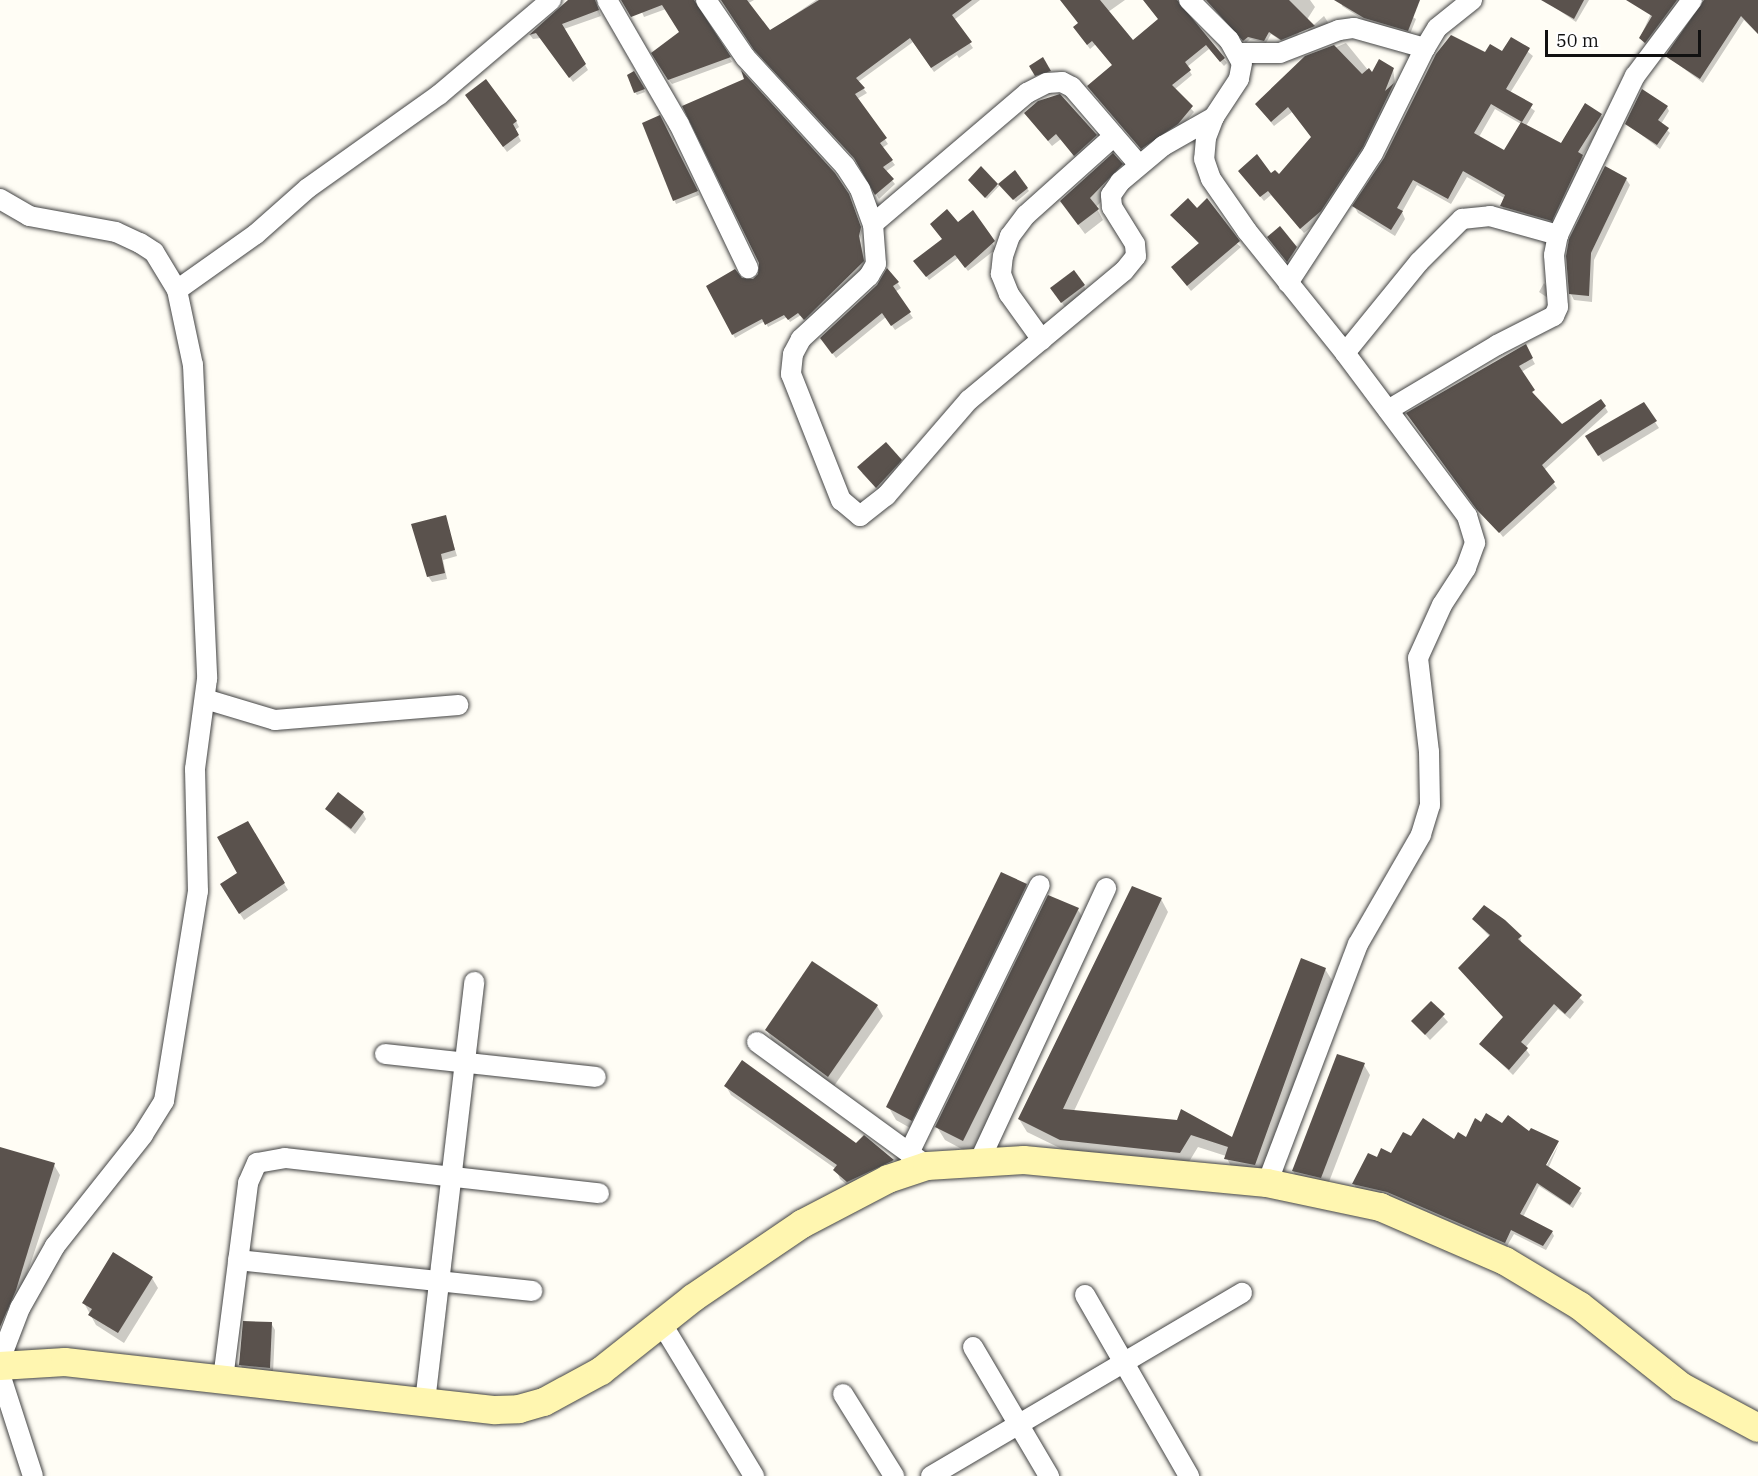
<!DOCTYPE html>
<html>
<head>
<meta charset="utf-8">
<style>
  body { margin:0 }
  #map { position:relative; width:1758px; height:1476px; overflow:hidden; background:#fffdf5; font-family:"IBM Plex Serif",serif }
  div>[style] { position:absolute }
  .shadow>* { inset:0; background:#0003 }
  .building>* { inset:0; background:#5a524d }
  .roads { filter:drop-shadow(0 0 2px #444) drop-shadow(0 0 2px #444) }
  .street>* { height:20px; margin:-10px; padding:0 10px; transform-origin:10px; border-radius:10px; background:#fff }
  .secondary>* { height:28px; margin:-14px; padding:0 14px; transform-origin:14px; border-radius:14px; background:#fff6b0 }
  span { translate:-50% -50%; white-space:nowrap; text-align:center; line-height:1.15; -webkit-text-stroke:6px #fff; paint-order:stroke }
  .scale { position:absolute; left:1545px; top:30px; width:156px; height:27px; box-sizing:border-box; border:3px solid #111; border-top:0; padding-left:8px; font-size:18px; line-height:21px; white-space:nowrap; color:#111; -webkit-text-stroke:4px #fff; paint-order:stroke }
</style>
</head>
<body>
<div id="map">
  <div class="shadow">
    <div style="clip-path:polygon(571px 0,600px 0,597px 6px,601px 16px,564px 29px,588px 70px,573px 82px,541px 38px,533px 39px,530px 35px)"></div>
    <div style="clip-path:polygon(637px 0,700px 0,698px 12px,732px 62px,672px 84px,669px 80px,681px 33px,666px 9px,644px 17px)"></div>
    <div style="clip-path:polygon(721px 0,754px 0,747px 4px,769px 32px,816px 0,980px 0,954px 20px,973px 48px,959px 58px,957px 55px,934px 72px,913px 42px,858px 82px,867px 93px,857px 99px,888px 144px,882px 148px,895px 165px,885px 172px,895px 184px,879px 199px,858px 163px,759px 54px)"></div>
    <div style="clip-path:polygon(1061px 0,1125px 0,1108px 12px,1133px 42px,1159px 20px,1144px 0,1181px 0,1179px 7px,1227px 63px,1224px 66px,1209px 49px,1187px 67px,1192px 75px,1174px 90px,1194px 112px,1180px 128px,1145px 153px,1092px 91px,1113px 66px,1096px 44px,1090px 49px,1078px 32px,1080px 23px)"></div>
    <div style="clip-path:polygon(1226px 0,1310px 0,1315px 7px,1296px 37px,1283px 42px,1271px 34px,1266px 43px,1250px 39px,1246px 43px,1218px 12px)"></div>
    <div style="clip-path:polygon(1343px 0,1383px 0,1416px 19px,1410px 34px,1367px 22px,1342px 6px)"></div>
    <div style="clip-path:polygon(1544px 0,1589px 0,1576px 22px)"></div>
    <div style="clip-path:polygon(1657px 0,1683px 0,1648px 47px,1640px 38px)"></div>
    <div style="clip-path:polygon(1704px 0,1758px 0,1758px 34px,1744px 20px,1703px 83px,1667px 56px)"></div>
    <div style="clip-path:polygon(1324px 16px,1329px 24px,1308px 32px,1307px 31px)"></div>
    <div style="clip-path:polygon(evenodd,1512px 39px,1533px 56px,1510px 93px,1535px 111px,1526px 126px,1561px 145px,1601px 115px,1604px 121px,1582px 156px,1586px 163px,1555px 226px,1505px 212px,1502px 206px,1506px 199px,1467px 177px,1451px 204px,1417px 185px,1402px 212px,1405px 219px,1395px 236px,1358px 213px,1354px 206px,1486px 54px,1503px 53px,1512px 39px,1495px 109px,1521px 124px,1504px 152px,1479px 137px,1495px 109px)"></div>
    <div style="clip-path:polygon(1346px 43px,1372px 75px,1393px 69px,1396px 90px,1365px 153px,1323px 217px,1304px 233px,1271px 195px,1264px 201px,1243px 176px,1279px 176px,1312px 138px,1292px 112px,1274px 126px,1260px 109px,1308px 59px)"></div>
    <div style="clip-path:polygon(634px 73px,645px 92px,637px 95px,635px 92px)"></div>
    <div style="clip-path:polygon(470px 101px,516px 121px,519px 127px,515px 130px,521px 141px,507px 152px)"></div>
    <div style="clip-path:polygon(1667px 107px,1669px 111px,1661px 124px,1670px 133px,1660px 149px,1627px 124px)"></div>
    <div style="clip-path:polygon(659px 117px,699px 195px,676px 204px,644px 124px)"></div>
    <div style="clip-path:polygon(1030px 119px,1096px 136px,1100px 142px,1078px 161px,1061px 139px,1052px 146px)"></div>
    <div style="clip-path:polygon(1121px 165px,1127px 175px,1096px 207px,1103px 220px,1085px 234px,1068px 211px)"></div>
    <div style="clip-path:polygon(981px 168px,997px 186px,1015px 172px,1029px 191px,1016px 202px,1000px 185px,987px 199px,971px 183px)"></div>
    <div style="clip-path:polygon(1626px 179px,1630px 185px,1594px 260px,1592px 302px,1574px 300px,1571px 294px)"></div>
    <div style="clip-path:polygon(850px 199px,862px 231px,860px 240px,865px 265px,807px 322px,801px 315px,790px 322px,787px 317px,768px 327px,765px 321px,735px 338px,708px 286px,753px 281px)"></div>
    <div style="clip-path:polygon(1197px 210px,1241px 247px,1191px 291px,1173px 268px,1200px 245px,1172px 215px)"></div>
    <div style="clip-path:polygon(973px 213px,996px 249px,968px 271px,958px 258px,929px 280px,918px 265px)"></div>
    <div style="clip-path:polygon(1270px 240px,1296px 248px,1289px 263px)"></div>
    <div style="clip-path:polygon(897px 282px,901px 288px,895px 292px,913px 318px,895px 330px,886px 317px,836px 358px,821px 338px)"></div>
    <div style="clip-path:polygon(1544px 283px,1547px 287px,1548px 298px,1539px 292px)"></div>
    <div style="clip-path:polygon(1084px 286px,1087px 292px,1066px 308px,1056px 295px)"></div>
    <div style="clip-path:polygon(1525px 346px,1535px 364px,1521px 372px,1535px 397px,1562px 426px,1605px 407px,1608px 412px,1544px 470px,1557px 488px,1503px 537px,1411px 419px)"></div>
    <div style="clip-path:polygon(1643px 404px,1659px 428px,1603px 462px,1587px 436px)"></div>
    <div style="clip-path:polygon(900px 460px,904px 466px,880px 492px,862px 473px)"></div>
    <div style="clip-path:polygon(445px 517px,457px 556px,443px 560px,447px 579px,432px 582px,428px 576px)"></div>
    <div style="clip-path:polygon(327px 810px,363px 813px,366px 819px,355px 834px)"></div>
    <div style="clip-path:polygon(247px 823px,288px 890px,244px 920px,225px 891px,239px 873px)"></div>
    <div style="clip-path:polygon(1026px 885px,1034px 899px,919px 1133px,896px 1120px,888px 1106px)"></div>
    <div style="clip-path:polygon(1161px 899px,1168px 912px,1074px 1111px,1233px 1139px,1325px 969px,1333px 982px,1262px 1177px,1233px 1171px,1226px 1156px,1198px 1147px,1187px 1165px,1068px 1152px,1027px 1132px,1019px 1119px)"></div>
    <div style="clip-path:polygon(1078px 910px,1086px 923px,971px 1154px,945px 1140px,937px 1127px)"></div>
    <div style="clip-path:polygon(1474px 920px,1520px 937px,1522px 945px,1584px 1002px,1570px 1019px,1558px 1009px,1525px 1048px,1530px 1055px,1513px 1075px,1481px 1044px,1504px 1018px,1460px 968px,1490px 937px)"></div>
    <div style="clip-path:polygon(1431px 1003px,1448px 1022px,1430px 1040px,1413px 1021px)"></div>
    <div style="clip-path:polygon(877px 1006px,883px 1016px,834px 1086px,772px 1040px,767px 1030px)"></div>
    <div style="clip-path:polygon(1364px 1065px,1370px 1075px,1327px 1187px,1299px 1181px,1293px 1171px)"></div>
    <div style="clip-path:polygon(726px 1086px,892px 1161px,897px 1169px,853px 1190px,840px 1179px,836px 1169px,731px 1095px)"></div>
    <div style="clip-path:polygon(1411px 1138px,1454px 1142px,1543px 1172px,1559px 1144px,1548px 1169px,1582px 1193px,1573px 1208px,1539px 1186px,1523px 1217px,1552px 1232px,1554px 1236px,1546px 1250px,1514px 1234px,1507px 1246px,1390px 1196px,1356px 1188px,1354px 1184px,1377px 1159px,1392px 1155px)"></div>
    <div style="clip-path:polygon(0 1148px,54px 1165px,60px 1175px,14px 1313px,0 1309px)"></div>
    <div style="clip-path:polygon(152px 1278px,158px 1288px,124px 1343px,96px 1325px,84px 1303px)"></div>
    <div style="clip-path:polygon(271px 1323px,275px 1330px,273px 1374px,244px 1371px,240px 1364px)"></div>
  </div>
  <div class="building">
    <div style="clip-path:polygon(568px 0,595px 0,599px 10px,562px 24px,586px 64px,569px 78px,536px 33px,529px 35px)"></div>
    <div style="clip-path:polygon(621px 0,694px 0,731px 57px,668px 80px,651px 53px,679px 32px,662px 5px,631px 17px)"></div>
    <div style="clip-path:polygon(721px 0,747px 0,770px 30px,819px 0,972px 0,952px 15px,972px 42px,931px 68px,910px 38px,856px 78px,865px 88px,855px 94px,887px 138px,880px 143px,893px 160px,883px 167px,894px 179px,875px 195px,854px 158px,754px 50px)"></div>
    <div style="clip-path:polygon(1060px 0,1100px 0,1133px 40px,1158px 19px,1143px 0,1177px 0,1225px 58px,1220px 62px,1206px 45px,1185px 62px,1191px 70px,1172px 85px,1193px 106px,1178px 124px,1141px 149px,1087px 86px,1112px 65px,1092px 41px,1087px 45px,1073px 27px,1078px 23px)"></div>
    <div style="clip-path:polygon(1206px 0,1289px 0,1315px 26px,1281px 40px,1269px 32px,1264px 41px,1248px 37px,1243px 41px)"></div>
    <div style="clip-path:polygon(1334px 0,1420px 0,1408px 31px,1364px 18px)"></div>
    <div style="clip-path:polygon(1541px 0,1584px 0,1574px 19px)"></div>
    <div style="clip-path:polygon(1626px 0,1677px 0,1645px 43px,1639px 38px,1652px 16px)"></div>
    <div style="clip-path:polygon(1704px 0,1758px 0,1758px 34px,1741px 16px,1700px 79px,1665px 56px)"></div>
    <div style="clip-path:polygon(1451px 35px,1485px 52px,1490px 44px,1502px 51px,1511px 37px,1530px 48px,1506px 89px,1533px 104px,1522px 122px,1491px 104px,1474px 133px,1504px 150px,1521px 122px,1561px 143px,1585px 103px,1602px 114px,1578px 152px,1583px 155px,1552px 221px,1500px 206px,1505px 195px,1463px 171px,1448px 199px,1413px 180px,1397px 208px,1403px 211px,1391px 230px,1352px 206px,1384px 158px,1436px 54px)"></div>
    <div style="clip-path:polygon(1334px 45px,1362px 74px,1369px 68px,1372px 72px,1379px 59px,1394px 68px,1385px 91px,1394px 83px,1363px 147px,1321px 211px,1300px 229px,1268px 191px,1260px 197px,1238px 171px,1257px 154px,1271px 173px,1275px 170px,1279px 174px,1311px 137px,1288px 107px,1271px 122px,1255px 104px,1305px 56px)"></div>
    <div style="clip-path:polygon(1043px 57px,1051px 71px,1035px 76px,1029px 66px)"></div>
    <div style="clip-path:polygon(741px 70px,835px 173px,849px 194px,861px 227px,859px 236px,864px 261px,804px 320px,798px 313px,788px 320px,784px 315px,765px 325px,762px 319px,732px 335px,706px 286px,735px 269px,742px 278px,753px 279px,758px 274px,759px 263px,682px 106px,744px 79px)"></div>
    <div style="clip-path:polygon(634px 71px,645px 89px,634px 93px,627px 75px)"></div>
    <div style="clip-path:polygon(486px 79px,517px 121px,513px 124px,519px 135px,503px 147px,465px 95px)"></div>
    <div style="clip-path:polygon(1642px 89px,1668px 106px,1658px 120px,1669px 128px,1657px 145px,1625px 124px)"></div>
    <div style="clip-path:polygon(1060px 94px,1097px 135px,1074px 156px,1056px 134px,1048px 141px,1024px 113px,1038px 101px)"></div>
    <div style="clip-path:polygon(660px 115px,698px 191px,673px 201px,642px 123px)"></div>
    <div style="clip-path:polygon(1113px 153px,1123px 164px,1090px 198px,1099px 209px,1078px 225px,1060px 201px)"></div>
    <div style="clip-path:polygon(981px 166px,998px 184px,985px 198px,968px 180px)"></div>
    <div style="clip-path:polygon(1605px 166px,1627px 178px,1591px 253px,1589px 296px,1569px 294px,1566px 256px,1569px 239px)"></div>
    <div style="clip-path:polygon(1015px 170px,1028px 188px,1013px 200px,998px 184px)"></div>
    <div style="clip-path:polygon(1188px 198px,1197px 208px,1207px 198px,1240px 241px,1187px 286px,1171px 267px,1199px 243px,1170px 215px)"></div>
    <div style="clip-path:polygon(947px 209px,958px 222px,973px 210px,995px 241px,965px 268px,955px 255px,926px 277px,913px 261px,942px 239px,930px 224px)"></div>
    <div style="clip-path:polygon(1280px 226px,1297px 247px,1287px 262px,1267px 237px)"></div>
    <div style="clip-path:polygon(887px 268px,899px 282px,893px 286px,911px 312px,891px 326px,882px 313px,832px 354px,820px 338px,877px 285px)"></div>
    <div style="clip-path:polygon(1074px 270px,1085px 285px,1061px 303px,1050px 288px)"></div>
    <div style="clip-path:polygon(1526px 344px,1533px 358px,1519px 366px,1535px 390px,1532px 392px,1562px 424px,1601px 399px,1606px 406px,1542px 465px,1555px 482px,1499px 533px,1477px 510px,1406px 413px)"></div>
    <div style="clip-path:polygon(1644px 402px,1657px 421px,1598px 456px,1585px 436px)"></div>
    <div style="clip-path:polygon(886px 442px,902px 460px,876px 488px,857px 467px)"></div>
    <div style="clip-path:polygon(446px 515px,455px 550px,441px 554px,445px 573px,427px 577px,411px 524px)"></div>
    <div style="clip-path:polygon(338px 792px,364px 812px,351px 829px,325px 809px)"></div>
    <div style="clip-path:polygon(248px 821px,285px 883px,239px 914px,220px 884px,237px 873px,217px 837px)"></div>
    <div style="clip-path:polygon(1001px 872px,1027px 884px,912px 1121px,886px 1107px)"></div>
    <div style="clip-path:polygon(1132px 886px,1162px 898px,1063px 1109px,1177px 1120px,1181px 1109px,1232px 1137px,1301px 958px,1326px 968px,1255px 1165px,1224px 1159px,1228px 1147px,1191px 1135px,1180px 1153px,1060px 1140px,1018px 1119px)"></div>
    <div style="clip-path:polygon(1048px 895px,1079px 908px,963px 1141px,935px 1127px)"></div>
    <div style="clip-path:polygon(1484px 905px,1505px 920px,1522px 936px,1518px 939px,1582px 995px,1565px 1014px,1554px 1004px,1521px 1042px,1528px 1048px,1509px 1070px,1479px 1044px,1503px 1017px,1458px 968px,1490px 935px,1472px 919px)"></div>
    <div style="clip-path:polygon(812px 961px,878px 1005px,828px 1077px,765px 1030px)"></div>
    <div style="clip-path:polygon(1431px 1001px,1445px 1014px,1425px 1035px,1411px 1021px)"></div>
    <div style="clip-path:polygon(1337px 1054px,1365px 1063px,1321px 1178px,1292px 1171px)"></div>
    <div style="clip-path:polygon(742px 1060px,856px 1143px,864px 1135px,894px 1160px,847px 1182px,833px 1170px,837px 1165px,724px 1086px)"></div>
    <div style="clip-path:polygon(1486px 1113px,1502px 1123px,1508px 1115px,1529px 1131px,1531px 1128px,1559px 1141px,1546px 1165px,1581px 1188px,1570px 1205px,1537px 1183px,1520px 1214px,1553px 1231px,1543px 1246px,1511px 1230px,1505px 1243px,1387px 1192px,1352px 1184px,1368px 1153px,1377px 1157px,1381px 1148px,1391px 1153px,1403px 1132px,1411px 1136px,1423px 1118px,1454px 1139px,1458px 1132px,1466px 1137px,1475px 1118px,1481px 1122px)"></div>
    <div style="clip-path:polygon(0 1147px,55px 1163px,16px 1290px,0 1327px)"></div>
    <div style="clip-path:polygon(113px 1252px,153px 1277px,118px 1333px,88px 1315px,92px 1309px,82px 1303px)"></div>
    <div style="clip-path:polygon(243px 1321px,272px 1322px,270px 1368px,239px 1365px)"></div>
  </div>
  <div class="roads">
    <div class="street">
      <div style="left:607px;top:0;width:143px;rotate:59.9deg"></div>
      <div style="left:679px;top:124px;width:160px;rotate:64.4deg"></div>
      <div style="left:706px;top:0;width:69px;rotate:55.6deg"></div>
      <div style="left:745px;top:57px;width:148px;rotate:47.5deg"></div>
      <div style="left:845px;top:166px;width:27px;rotate:57deg"></div>
      <div style="left:860px;top:189px;width:37px;rotate:70deg"></div>
      <div style="left:873px;top:224px;width:40px;rotate:85.7deg"></div>
      <div style="left:876px;top:264px;width:14px;rotate:120deg"></div>
      <div style="left:869px;top:276px;width:93px;rotate:137.2deg"></div>
      <div style="left:801px;top:339px;width:17px;rotate:118deg"></div>
      <div style="left:793px;top:354px;width:20px;rotate:96deg"></div>
      <div style="left:791px;top:374px;width:136px;rotate:68.4deg"></div>
      <div style="left:841px;top:500px;width:25px;rotate:40deg"></div>
      <div style="left:860px;top:516px;width:33px;rotate:-38deg"></div>
      <div style="left:886px;top:496px;width:127px;rotate:-49.2deg"></div>
      <div style="left:969px;top:400px;width:202px;rotate:-39.8deg"></div>
      <div style="left:1124px;top:271px;width:19px;rotate:-51deg"></div>
      <div style="left:1136px;top:256px;width:12px;rotate:-95deg"></div>
      <div style="left:1135px;top:244px;width:44px;rotate:-121.9deg"></div>
      <div style="left:1112px;top:207px;width:12px;rotate:-95deg"></div>
      <div style="left:1111px;top:195px;width:16px;rotate:-55deg"></div>
      <div style="left:1120px;top:182px;width:56px;rotate:-39.9deg"></div>
      <div style="left:1163px;top:146px;width:59px;rotate:-29.6deg"></div>
      <div style="left:1189px;top:0;width:57px;rotate:45deg"></div>
      <div style="left:1229px;top:40px;width:26px;rotate:61deg"></div>
      <div style="left:1242px;top:63px;width:16px;rotate:101deg"></div>
      <div style="left:1239px;top:79px;width:45px;rotate:123.3deg"></div>
      <div style="left:1214px;top:117px;width:22px;rotate:111deg"></div>
      <div style="left:1206px;top:138px;width:21px;rotate:95deg"></div>
      <div style="left:1204px;top:159px;width:21px;rotate:71deg"></div>
      <div style="left:1211px;top:179px;width:63px;rotate:55.3deg"></div>
      <div style="left:1247px;top:231px;width:156px;rotate:51.2deg"></div>
      <div style="left:1345px;top:353px;width:204px;rotate:53.2deg"></div>
      <div style="left:1467px;top:516px;width:28px;rotate:73deg"></div>
      <div style="left:1475px;top:543px;width:27px;rotate:110deg"></div>
      <div style="left:1466px;top:568px;width:44px;rotate:123deg"></div>
      <div style="left:1442px;top:605px;width:58px;rotate:114.4deg"></div>
      <div style="left:1418px;top:658px;width:95px;rotate:83.3deg"></div>
      <div style="left:1429px;top:752px;width:53px;rotate:88.9deg"></div>
      <div style="left:1430px;top:805px;width:31px;rotate:107deg"></div>
      <div style="left:1421px;top:835px;width:126px;rotate:120deg"></div>
      <div style="left:1358px;top:944px;width:256px;rotate:110.8deg"></div>
      <div style="left:1239px;top:53px;width:41px"></div>
      <div style="left:1280px;top:53px;width:63px;rotate:-21.3deg"></div>
      <div style="left:1339px;top:30px;width:15px;rotate:-8deg"></div>
      <div style="left:1354px;top:28px;width:74px;rotate:15.7deg"></div>
      <div style="left:0;top:199px;width:34px;rotate:30deg"></div>
      <div style="left:29px;top:216px;width:88px;rotate:10.4deg"></div>
      <div style="left:116px;top:232px;width:26px;rotate:25deg"></div>
      <div style="left:140px;top:243px;width:17px;rotate:33deg"></div>
      <div style="left:154px;top:252px;width:44px;rotate:58.8deg"></div>
      <div style="left:177px;top:290px;width:77px;rotate:78deg"></div>
      <div style="left:193px;top:365px;width:314px;rotate:87.4deg"></div>
      <div style="left:207px;top:679px;width:91px;rotate:97.6deg"></div>
      <div style="left:195px;top:769px;width:122px;rotate:88.6deg"></div>
      <div style="left:198px;top:891px;width:213px;rotate:99.2deg"></div>
      <div style="left:164px;top:1101px;width:40px;rotate:122deg"></div>
      <div style="left:143px;top:1135px;width:142px;rotate:128.4deg"></div>
      <div style="left:55px;top:1246px;width:71px;rotate:119.4deg"></div>
      <div style="left:20px;top:1308px;width:56px;rotate:111deg"></div>
      <div style="left:873px;top:224px;width:202px;rotate:-40.4deg"></div>
      <div style="left:1027px;top:93px;width:22px;rotate:-27deg"></div>
      <div style="left:1047px;top:83px;width:15px;rotate:-4deg"></div>
      <div style="left:1062px;top:82px;width:11px;rotate:27deg"></div>
      <div style="left:1072px;top:87px;width:103px;rotate:49.3deg"></div>
      <div style="left:1288px;top:283px;width:155px;rotate:-56.8deg"></div>
      <div style="left:1373px;top:153px;width:117px;rotate:-63.7deg"></div>
      <div style="left:1425px;top:48px;width:23px;rotate:-59deg"></div>
      <div style="left:1437px;top:28px;width:45px;rotate:-38.7deg"></div>
      <div style="left:177px;top:290px;width:97px;rotate:-35.3deg"></div>
      <div style="left:256px;top:234px;width:69px;rotate:-41.5deg"></div>
      <div style="left:308px;top:188px;width:161px;rotate:-35.4deg"></div>
      <div style="left:439px;top:95px;width:147px;rotate:-40.3deg"></div>
      <div style="left:1042px;top:340px;width:57px;rotate:-125.7deg"></div>
      <div style="left:1009px;top:294px;width:22px;rotate:-112deg"></div>
      <div style="left:1001px;top:274px;width:18px;rotate:-84deg"></div>
      <div style="left:1003px;top:256px;width:21px;rotate:-71deg"></div>
      <div style="left:1010px;top:236px;width:26px;rotate:-53deg"></div>
      <div style="left:1026px;top:215px;width:118px;rotate:-41.9deg"></div>
      <div style="left:1345px;top:353px;width:117px;rotate:-50.9deg"></div>
      <div style="left:1419px;top:262px;width:61px;rotate:-45deg"></div>
      <div style="left:1462px;top:219px;width:28px;rotate:-6deg"></div>
      <div style="left:1490px;top:216px;width:71px;rotate:15.6deg"></div>
      <div style="left:1388px;top:410px;width:127px;rotate:-30.8deg"></div>
      <div style="left:1497px;top:345px;width:64px;rotate:-27deg"></div>
      <div style="left:1554px;top:316px;width:10px;rotate:-66deg"></div>
      <div style="left:1558px;top:307px;width:52px;rotate:-94.4deg"></div>
      <div style="left:1554px;top:255px;width:20px;rotate:-79deg"></div>
      <div style="left:1558px;top:235px;width:177px;rotate:-64.2deg"></div>
      <div style="left:1635px;top:76px;width:95px;rotate:-53.1deg"></div>
      <div style="left:205px;top:699px;width:73px;rotate:16.7deg"></div>
      <div style="left:275px;top:720px;width:184px;rotate:-4.7deg"></div>
      <div style="left:757px;top:1042px;width:202px;rotate:36.1deg"></div>
      <div style="left:385px;top:1054px;width:212px;rotate:6.2deg"></div>
      <div style="left:909px;top:1153px;width:298px;rotate:-64deg"></div>
      <div style="left:979px;top:1162px;width:302px;rotate:-65.1deg"></div>
      <div style="left:238px;top:1260px;width:296px;rotate:6deg"></div>
      <div style="left:1085px;top:1295px;width:209px;rotate:60.1deg"></div>
      <div style="left:662px;top:1324px;width:178px;rotate:58.8deg"></div>
      <div style="left:973px;top:1347px;width:150px;rotate:59.5deg"></div>
      <div style="left:0;top:1374px;width:107px;rotate:72.1deg"></div>
      <div style="left:223px;top:1379px;width:198px;rotate:-82.7deg"></div>
      <div style="left:248px;top:1183px;width:22px;rotate:-66deg"></div>
      <div style="left:257px;top:1163px;width:28px;rotate:-10deg"></div>
      <div style="left:285px;top:1158px;width:316px;rotate:6.4deg"></div>
      <div style="left:843px;top:1394px;width:97px;rotate:58.1deg"></div>
      <div style="left:425px;top:1402px;width:423px;rotate:-83.3deg"></div>
      <div style="left:931px;top:1476px;width:361px;rotate:-30.5deg"></div>
    </div>
    <div class="secondary">
      <div style="left:0;top:1366px;width:65px;rotate:-3.5deg"></div>
      <div style="left:65px;top:1362px;width:433px;rotate:6.4deg"></div>
      <div style="left:495px;top:1410px;width:24px;rotate:-2deg"></div>
      <div style="left:519px;top:1409px;width:26px;rotate:-16deg"></div>
      <div style="left:544px;top:1402px;width:65px;rotate:-28.5deg"></div>
      <div style="left:601px;top:1371px;width:117px;rotate:-38.4deg"></div>
      <div style="left:693px;top:1298px;width:132px;rotate:-34.2deg"></div>
      <div style="left:802px;top:1224px;width:97px;rotate:-27.6deg"></div>
      <div style="left:888px;top:1179px;width:41px;rotate:-18.4deg"></div>
      <div style="left:927px;top:1166px;width:97px;rotate:-3.5deg"></div>
      <div style="left:1024px;top:1160px;width:244px;rotate:5.4deg"></div>
      <div style="left:1267px;top:1183px;width:116px;rotate:12deg"></div>
      <div style="left:1380px;top:1207px;width:136px;rotate:23.4deg"></div>
      <div style="left:1505px;top:1261px;width:87px;rotate:31deg"></div>
      <div style="left:1580px;top:1306px;width:130px;rotate:38.5deg"></div>
      <div style="left:1682px;top:1387px;width:86px;rotate:28.3deg"></div>
    </div>
  </div>
  <div class="scale">50 m</div>
</div>
</body>
</html>
